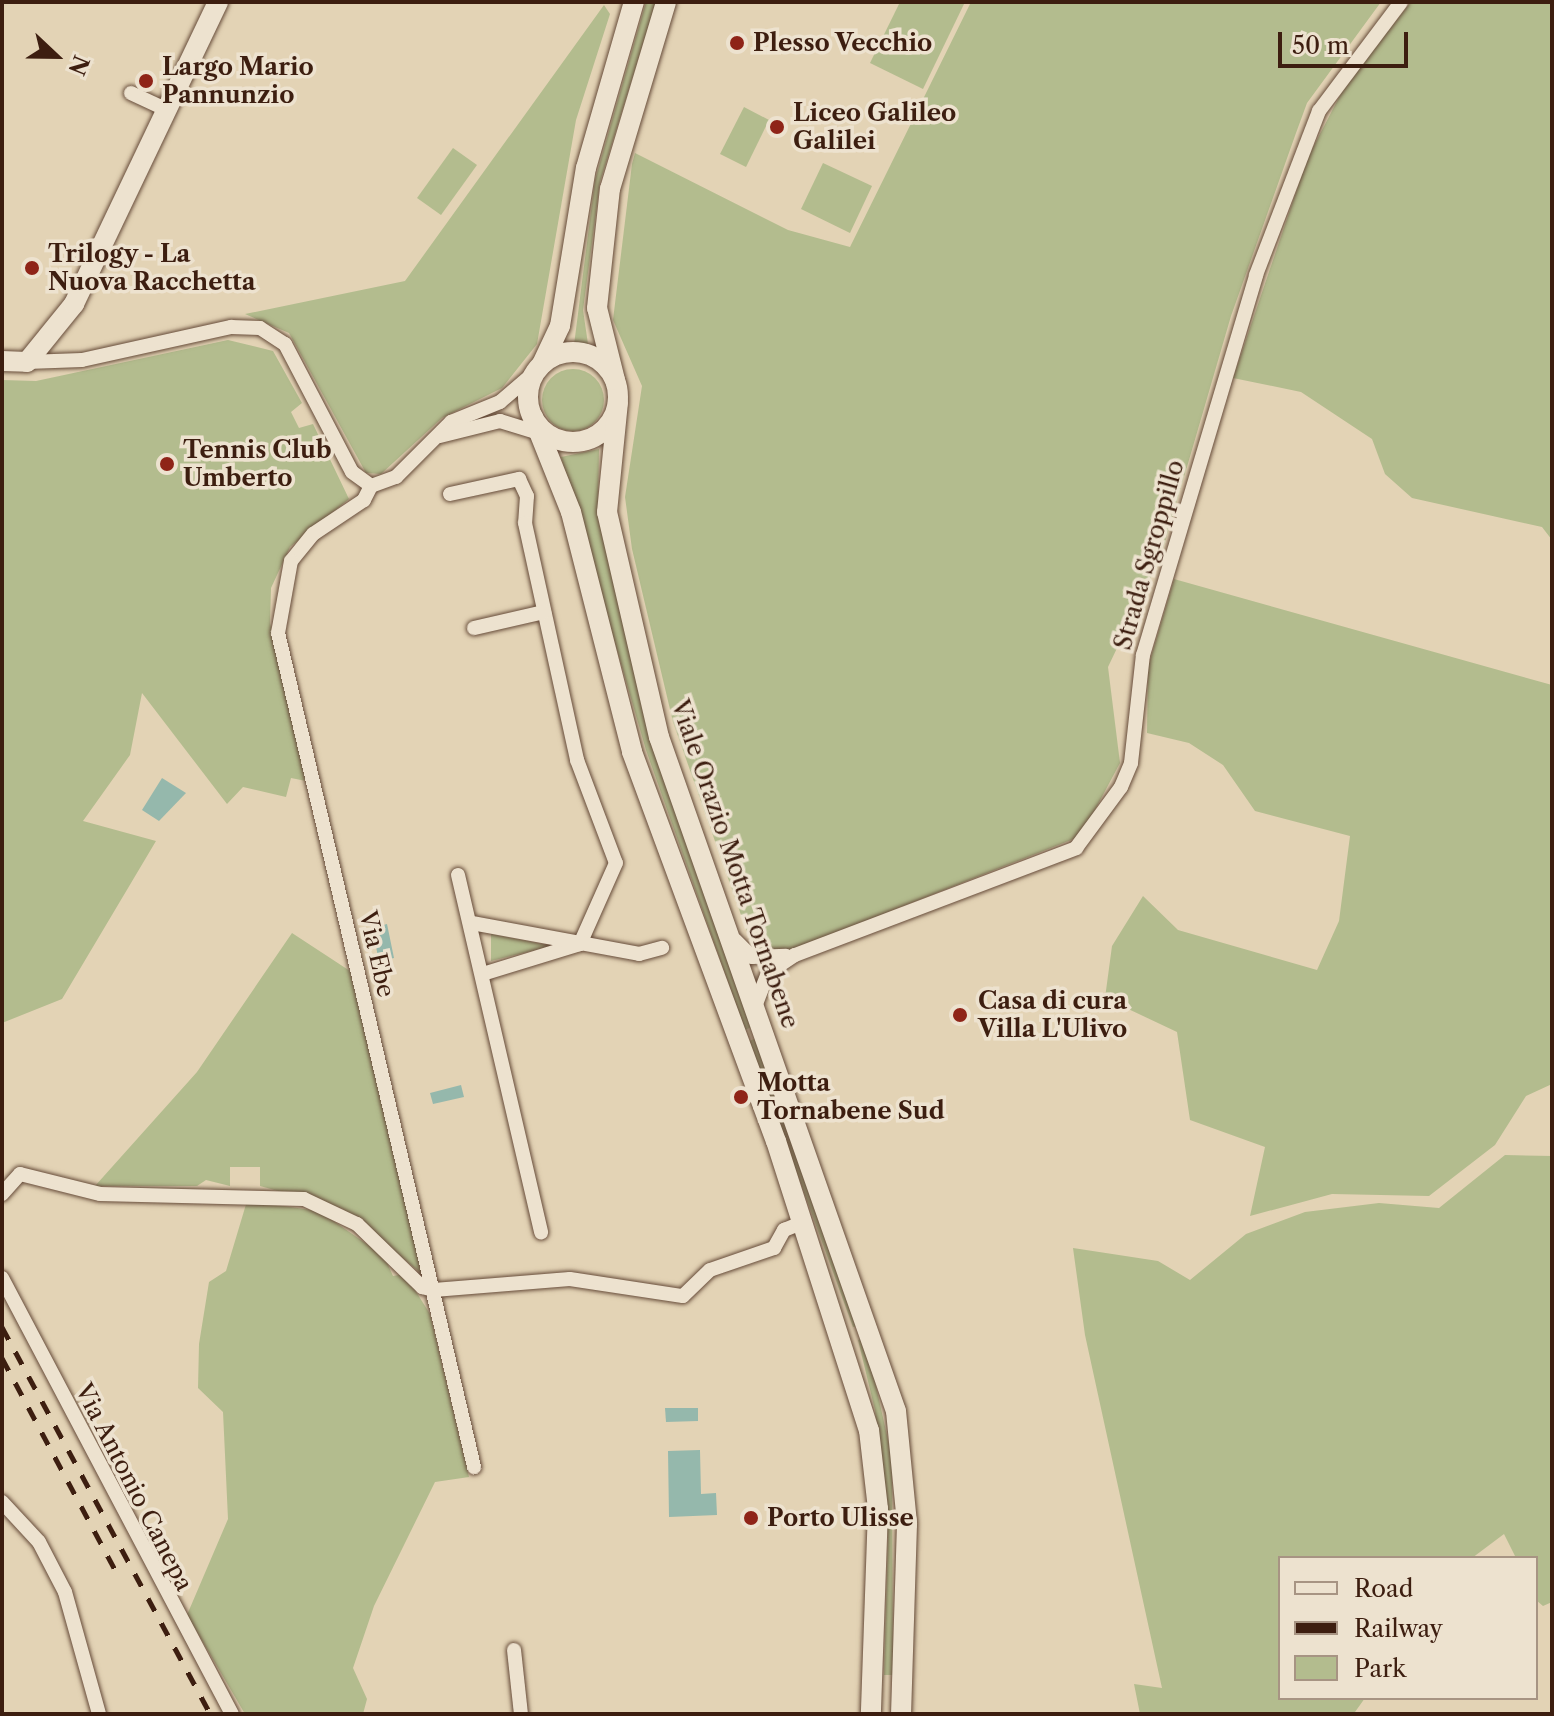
<!DOCTYPE html>
<html>
<head>
<meta charset="utf-8">
<style>
  body { margin:0 }
  #map { position:relative; width:1554px; height:1716px; overflow:hidden; background:#e3d3b5; font-family:"Libre Caslon Text",serif }
  div>[style] { position:absolute }
  .green>* { inset:0; background:#b3bc8e }
  .round { border-radius:50% }
  .water>* { inset:0; background:#95b8ac }
  .roads { filter:drop-shadow(0 0 2px #664b39) drop-shadow(0 0 2px #664b39) }
  .street>* { height:14px; margin:-7px; padding:0 7px; transform-origin:7px; border-radius:7px; background:#ede2cf }
  .secondary>* { height:20px; margin:-10px; padding:0 10px; transform-origin:10px; border-radius:10px; background:#ede2cf }
  .secondary>.ring { margin:-10px; padding:0; box-sizing:content-box; background:none; border:20px solid #ede2cf; border-radius:50% }
  .rail>* { height:5px; margin-top:-2.5px; transform-origin:0; background:repeating-linear-gradient(90deg,#3d1e10 0 14px,transparent 0 28px) }
  .dots>* { width:22px; height:22px; translate:-50% -50%; box-sizing:border-box; border:4px solid #ede2cf; border-radius:50% }
  span { translate:-50% -50%; white-space:nowrap; text-align:center; line-height:1.15; -webkit-text-stroke:7px #ede2cf; paint-order:stroke }
  .poi-label { font-size:24px; color:#3d1e10; font-weight:700 }
  .left { translate:0 -50%; text-align:left }
  .street-label { font-size:24px; color:#3d1e10 }
  .frame { position:absolute; inset:0; border:4px solid #3d1e10; pointer-events:none }
  .legend { position:absolute; left:1278px; top:1556px; width:260px; height:144px; box-sizing:border-box; background:#ede2cf; border:2px solid #a79483; margin:0; padding:10px 14px; list-style:none; font-size:24px; color:#3d1e10 }
  .legend li { display:flex; align-items:center; gap:16px; height:40px }
  .legend b { width:40px; border:2px solid #a79483 }
  .north { position:absolute; left:16px; top:16px; width:80px; height:80px; -webkit-text-stroke:6px #ede2cf; paint-order:stroke; rotate:112deg; font-size:22px; font-weight:700; line-height:32px; text-align:center; color:#3d1e10 }
  .north::after { content:''; display:block; margin:auto; width:28px; height:36px; background:#3d1e10; clip-path:polygon(50% 0,100% 100%,50% 72%,0 100%) }
  .scale { position:absolute; left:1278px; top:32px; width:130px; height:36px; box-sizing:border-box; border:4px solid #3d1e10; border-top:0; padding-left:10px; font-size:24px; line-height:28px; white-space:nowrap; color:#3d1e10; -webkit-text-stroke:6px #ede2cf; paint-order:stroke }
</style>
</head>
<body>
<div id="map">
  <div class="green">
    <div style="clip-path:polygon(646px 2px,656px 2px,600px 182px,583px 310px,588px 344px,574px 345px,595px 180px)"></div>
    <div style="clip-path:polygon(900px 2px,965px 2px,923px 89px,870px 63px)"></div>
    <div style="clip-path:polygon(971px 2px,1381px 2px,1307px 103px,1296px 133px,1231px 316px,1161px 556px,1108px 667px,1120px 763px,1081px 836px,792px 950px,753px 949px,673px 722px,632px 549px,625px 497px,642px 386px,613px 320px,632px 164px,635px 153px,788px 230px,850px 247px)"></div>
    <div style="clip-path:polygon(1411px 2px,1552px 2px,1552px 540px,1542px 527px,1412px 498px,1385px 474px,1372px 439px,1301px 392px,1233px 378px,1308px 157px,1346px 84px)"></div>
    <div style="clip-path:polygon(604px 5px,610px 14px,576px 120px,537px 344px,502px 388px,442px 418px,381px 474px,366px 473px,289px 333px,245px 314px,405px 281px)"></div>
    <div style="clip-path:polygon(744px 107px,769px 120px,746px 167px,720px 154px)"></div>
    <div style="clip-path:polygon(453px 148px,477px 165px,441px 215px,417px 198px)"></div>
    <div style="clip-path:polygon(823px 163px,872px 186px,850px 233px,801px 209px)"></div>
    <div style="clip-path:polygon(228px 340px,273px 351px,302px 403px,291px 412px,299px 428px,313px 424px,349px 499px,290px 547px,271px 588px,270px 623px,306px 781px,291px 778px,286px 797px,243px 787px,227px 804px,142px 693px,130px 755px,83px 821px,156px 841px,62px 999px,2px 1023px,2px 380px,36px 381px)"></div>
    <div class="round" style="left:542px;top:369px;width:62px;height:62px"></div>
    <div style="clip-path:polygon(599px 449px,598px 511px,651px 738px,754px 1026px,745px 1030px,646px 750px,561px 457px)"></div>
    <div style="clip-path:polygon(1174px 579px,1552px 685px,1552px 1084px,1526px 1096px,1495px 1145px,1429px 1196px,1332px 1194px,1250px 1216px,1265px 1147px,1190px 1120px,1177px 1032px,1105px 998px,1112px 946px,1143px 896px,1178px 930px,1317px 970px,1339px 921px,1350px 836px,1255px 811px,1223px 765px,1189px 743px,1147px 733px,1148px 667px)"></div>
    <div style="clip-path:polygon(292px 933px,350px 971px,422px 1274px,343px 1209px,260px 1186px,260px 1167px,230px 1167px,230px 1186px,206px 1180px,197px 1186px,95px 1186px,197px 1072px)"></div>
    <div style="clip-path:polygon(491px 934px,552px 946px,491px 961px)"></div>
    <div style="clip-path:polygon(757px 1038px,864px 1325px,853px 1327px,749px 1041px)"></div>
    <div style="clip-path:polygon(1505px 1155px,1552px 1156px,1552px 1602px,1543px 1606px,1536px 1600px,1536px 1558px,1516px 1558px,1504px 1534px,1472px 1558px,1280px 1558px,1280px 1698px,1365px 1698px,1355px 1712px,1140px 1714px,1134px 1684px,1162px 1688px,1085px 1335px,1073px 1248px,1158px 1261px,1190px 1280px,1246px 1234px,1305px 1212px,1379px 1203px,1439px 1208px)"></div>
    <div style="clip-path:polygon(247px 1201px,319px 1211px,384px 1256px,393px 1276px,405px 1274px,430px 1314px,469px 1477px,435px 1482px,374px 1606px,353px 1668px,367px 1699px,363px 1714px,245px 1714px,187px 1615px,228px 1519px,223px 1412px,198px 1388px,199px 1344px,209px 1282px,226px 1271px)"></div>
    <div style="clip-path:polygon(865px 1337px,892px 1458px,893px 1675px,884px 1675px,888px 1539px,875px 1410px,858px 1340px)"></div>
  </div>
  <div class="water">
    <div style="clip-path:polygon(162px 778px,186px 793px,159px 821px,142px 810px)"></div>
    <div style="clip-path:polygon(387px 924px,394px 958px,379px 961px,372px 928px)"></div>
    <div style="clip-path:polygon(461px 1085px,464px 1097px,433px 1104px,430px 1093px)"></div>
    <div style="clip-path:polygon(665px 1408px,698px 1408px,698px 1421px,666px 1422px)"></div>
    <div style="clip-path:polygon(700px 1450px,701px 1494px,716px 1493px,717px 1515px,669px 1517px,668px 1451px)"></div>
  </div>
  <div class="roads">
    <div class="street">
      <div style="left:131px;top:93px;width:40px;rotate:25deg"></div>
      <div style="left:27px;top:362px;width:55px;rotate:-2.1deg"></div>
      <div style="left:82px;top:360px;width:153px;rotate:-12.5deg"></div>
      <div style="left:231px;top:327px;width:29px;rotate:2deg"></div>
      <div style="left:260px;top:328px;width:30px;rotate:33deg"></div>
      <div style="left:285px;top:344px;width:144px;rotate:62.4deg"></div>
      <div style="left:352px;top:472px;width:24px;rotate:36deg"></div>
      <div style="left:371px;top:486px;width:27px;rotate:-20deg"></div>
      <div style="left:396px;top:477px;width:78px;rotate:-45deg"></div>
      <div style="left:451px;top:422px;width:53px;rotate:-22.2deg"></div>
      <div style="left:500px;top:402px;width:46px;rotate:-40.6deg"></div>
      <div style="left:440px;top:436px;width:62px;rotate:-14deg"></div>
      <div style="left:500px;top:421px;width:58px;rotate:17.2deg"></div>
      <div style="left:371px;top:486px;width:16px;rotate:117deg"></div>
      <div style="left:364px;top:500px;width:61px;rotate:146.3deg"></div>
      <div style="left:313px;top:534px;width:35px;rotate:129deg"></div>
      <div style="left:291px;top:561px;width:73px;rotate:100.2deg"></div>
      <div style="left:278px;top:633px;width:857px;rotate:76.77deg"></div>
      <div style="left:450px;top:494px;width:71px;rotate:-12.3deg"></div>
      <div style="left:519px;top:479px;width:19px;rotate:65deg"></div>
      <div style="left:527px;top:496px;width:27px;rotate:94deg"></div>
      <div style="left:525px;top:523px;width:243px;rotate:77.6deg"></div>
      <div style="left:577px;top:760px;width:110px;rotate:69.3deg"></div>
      <div style="left:616px;top:863px;width:89px;rotate:114deg"></div>
      <div style="left:580px;top:944px;width:98px;rotate:162.9deg"></div>
      <div style="left:474px;top:628px;width:72px;rotate:-12.9deg"></div>
      <div style="left:458px;top:875px;width:367px;rotate:76.9deg"></div>
      <div style="left:472px;top:923px;width:170px;rotate:10.5deg"></div>
      <div style="left:639px;top:954px;width:24px;rotate:-15deg"></div>
      <div style="left:735px;top:940px;width:24px;rotate:45deg"></div>
      <div style="left:752px;top:957px;width:34px;rotate:-2deg"></div>
      <div style="left:756px;top:1004px;width:33px;rotate:-69deg"></div>
      <div style="left:768px;top:973px;width:32px;rotate:-34deg"></div>
      <div style="left:795px;top:955px;width:301px;rotate:-20.8deg"></div>
      <div style="left:1076px;top:848px;width:76px;rotate:-53.6deg"></div>
      <div style="left:1121px;top:787px;width:26px;rotate:-67deg"></div>
      <div style="left:1131px;top:763px;width:109px;rotate:-83.7deg"></div>
      <div style="left:1143px;top:655px;width:396px;rotate:-73.4deg"></div>
      <div style="left:1256px;top:275px;width:176px;rotate:-69deg"></div>
      <div style="left:1319px;top:111px;width:136px;rotate:-53deg"></div>
      <div style="left:2px;top:1194px;width:27px;rotate:-48deg"></div>
      <div style="left:20px;top:1174px;width:82px;rotate:14deg"></div>
      <div style="left:100px;top:1194px;width:204px;rotate:1.4deg"></div>
      <div style="left:304px;top:1199px;width:59px;rotate:25.3deg"></div>
      <div style="left:357px;top:1224px;width:91px;rotate:44.1deg"></div>
      <div style="left:422px;top:1287px;width:12px;rotate:14deg"></div>
      <div style="left:434px;top:1290px;width:136px;rotate:-4.6deg"></div>
      <div style="left:570px;top:1279px;width:114px;rotate:8.6deg"></div>
      <div style="left:683px;top:1296px;width:37px;rotate:-44deg"></div>
      <div style="left:710px;top:1270px;width:68px;rotate:-19deg"></div>
      <div style="left:774px;top:1248px;width:21px;rotate:-61deg"></div>
      <div style="left:784px;top:1230px;width:22px;rotate:-22deg"></div>
      <div style="left:2px;top:1278px;width:493px;rotate:62.2deg"></div>
      <div style="left:2px;top:1502px;width:54px;rotate:47.2deg"></div>
      <div style="left:39px;top:1542px;width:56px;rotate:62.5deg"></div>
      <div style="left:65px;top:1592px;width:127px;rotate:74.4deg"></div>
      <div style="left:514px;top:1650px;width:64px;rotate:83.8deg"></div>
    </div>
    <div class="secondary">
      <div class="ring" style="left:528px;top:352px;width:70px;height:70px"></div>
      <div style="left:2px;top:361px;width:25px;rotate:2deg"></div>
      <div style="left:27px;top:362px;width:75px;rotate:-51deg"></div>
      <div style="left:74px;top:304px;width:335px;rotate:-64.5deg"></div>
      <div style="left:542px;top:364px;width:42px;rotate:-64.7deg"></div>
      <div style="left:560px;top:326px;width:160px;rotate:-80.7deg"></div>
      <div style="left:586px;top:168px;width:173px;rotate:-73.9deg"></div>
      <div style="left:615px;top:380px;width:74px;rotate:-104deg"></div>
      <div style="left:597px;top:308px;width:120px;rotate:-83.8deg"></div>
      <div style="left:610px;top:189px;width:195px;rotate:-73.3deg"></div>
      <div style="left:618px;top:402px;width:111px;rotate:95.7deg"></div>
      <div style="left:607px;top:512px;width:231px;rotate:77deg"></div>
      <div style="left:659px;top:737px;width:714px;rotate:70.63deg"></div>
      <div style="left:896px;top:1411px;width:114px;rotate:84.4deg"></div>
      <div style="left:907px;top:1524px;width:190px;rotate:91.8deg"></div>
      <div style="left:533px;top:417px;width:102px;rotate:68.2deg"></div>
      <div style="left:571px;top:512px;width:248px;rotate:75.7deg"></div>
      <div style="left:632px;top:752px;width:415px;rotate:69.7deg"></div>
      <div style="left:776px;top:1141px;width:304px;rotate:72.2deg"></div>
      <div style="left:869px;top:1430px;width:80px;rotate:83.5deg"></div>
      <div style="left:878px;top:1509px;width:205px;rotate:92deg"></div>
    </div>
  </div>
  <div class="rail">
    <div style="left:2px;top:1327px;width:439px;rotate:61.7deg"></div>
    <div style="left:2px;top:1358px;width:251px;rotate:61.9deg"></div>
  </div>
  <div class="dots">
    <div style="left:737px;top:43px;background:#8f2418"></div>
    <div style="left:146px;top:81px;background:#8f2418"></div>
    <div style="left:777px;top:127px;background:#8f2418"></div>
    <div style="left:32px;top:268px;background:#8f2418"></div>
    <div style="left:167px;top:464px;background:#8f2418"></div>
    <div style="left:960px;top:1015px;background:#8f2418"></div>
    <div style="left:741px;top:1097px;background:#8f2418"></div>
    <div style="left:751px;top:1518px;background:#8f2418"></div>
  </div>
  <div class="poi-label">
    <span class="left" style="left:753px;top:43px">Plesso Vecchio</span>
    <span class="left" style="left:162px;top:81px">Largo Mario<br>Pannunzio</span>
    <span class="left" style="left:793px;top:127px">Liceo Galileo<br>Galilei</span>
    <span class="left" style="left:48px;top:268px">Trilogy - La<br>Nuova Racchetta</span>
    <span class="left" style="left:183px;top:464px">Tennis Club<br>Umberto</span>
    <span class="left" style="left:978px;top:1015px">Casa di cura<br>Villa L'Ulivo</span>
    <span class="left" style="left:757px;top:1097px">Motta<br>Tornabene Sud</span>
    <span class="left" style="left:767px;top:1518px">Porto Ulisse</span>
  </div>
  <div class="street-label">
    <span style="left:1149px;top:555px;rotate:-74deg">Strada Sgroppillo</span>
    <span style="left:735px;top:864px;rotate:71deg">Viale Orazio Motta Tornabene</span>
    <span style="left:377px;top:954px;rotate:77deg">Via Ebe</span>
    <span style="left:134px;top:1487px;rotate:63deg">Via Antonio Canepa</span>
  </div>
  <div class="frame"></div>
  <ul class="legend">
  <li><b style="height:10px;background:#ede2cf"></b>Road</li>
  <li><b style="height:10px;background:#3d1e10"></b>Railway</li>
  <li><b style="height:22px;background:#b3bc8e"></b>Park</li>
  </ul>
  <div class="north">N</div>
  <div class="scale">50 m</div>
</div>
</body>
</html>
